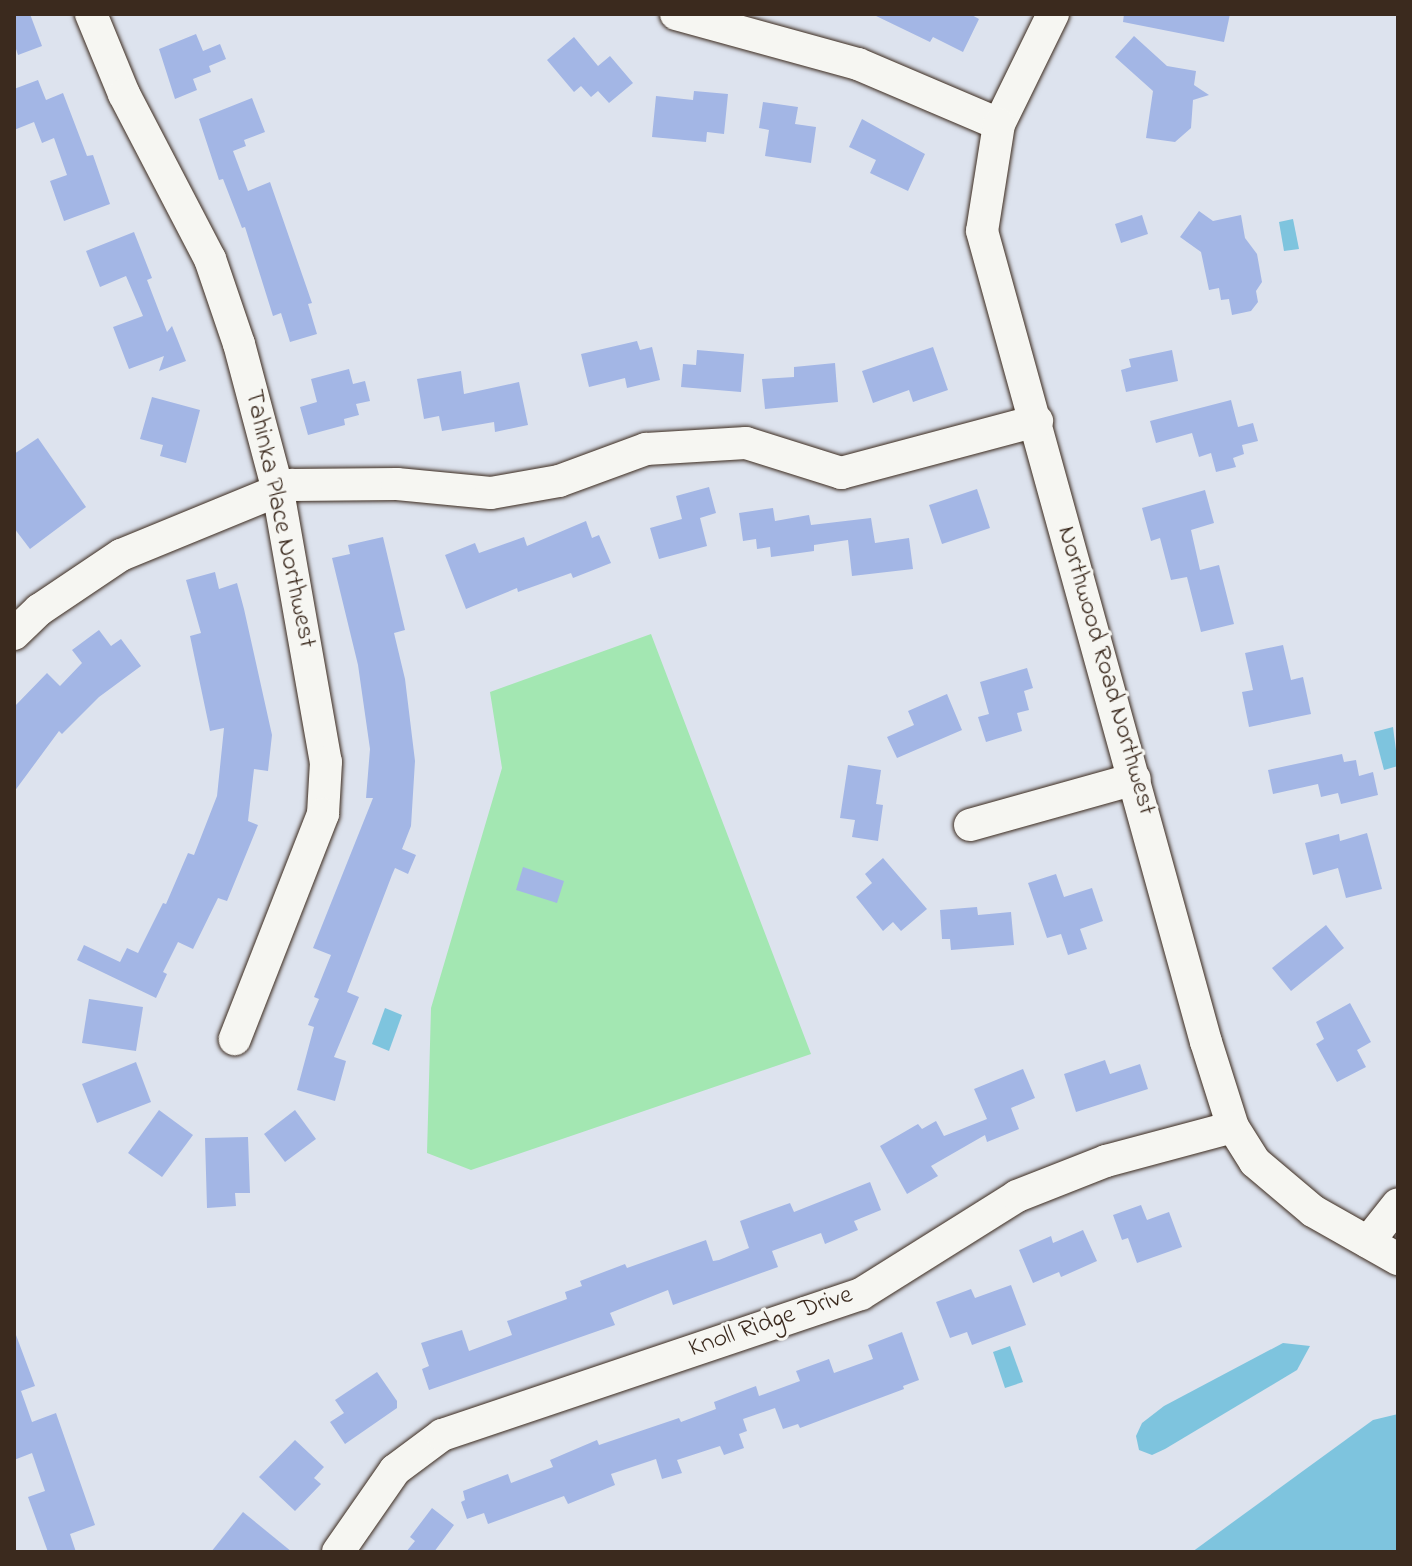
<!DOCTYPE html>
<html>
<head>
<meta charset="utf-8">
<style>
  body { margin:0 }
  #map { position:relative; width:1412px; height:1566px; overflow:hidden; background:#dde3ee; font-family:"Indie Flower",sans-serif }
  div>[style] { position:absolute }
  .green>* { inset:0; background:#a3e7b2 }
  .water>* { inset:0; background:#7ec4de }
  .building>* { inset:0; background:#a3b6e5 }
  .roads { filter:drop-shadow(0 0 2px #3b2a1e) drop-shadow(0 0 2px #3b2a1e) }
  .minor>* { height:32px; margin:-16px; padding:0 16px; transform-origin:16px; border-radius:16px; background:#f6f6f2 }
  span { translate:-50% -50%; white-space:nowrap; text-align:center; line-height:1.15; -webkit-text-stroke:6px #f6f6f2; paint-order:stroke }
  .street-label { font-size:26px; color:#3b2a1e }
  .frame { position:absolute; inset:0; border:16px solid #3b2a1e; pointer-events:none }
</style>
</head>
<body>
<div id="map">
  <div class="green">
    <div style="clip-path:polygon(651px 634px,811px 1054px,471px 1170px,427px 1153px,431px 1008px,502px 768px,490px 692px)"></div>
  </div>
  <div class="water">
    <div style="clip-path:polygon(1293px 219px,1299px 249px,1284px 251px,1279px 222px)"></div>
    <div style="clip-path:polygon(1393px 727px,1398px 766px,1384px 770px,1374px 732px)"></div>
    <div style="clip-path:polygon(385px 1008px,402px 1015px,389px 1051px,372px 1044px)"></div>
    <div style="clip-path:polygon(1283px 1343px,1310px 1346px,1297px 1370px,1165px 1449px,1152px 1455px,1139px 1450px,1136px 1436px,1142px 1423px,1164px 1406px)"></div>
    <div style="clip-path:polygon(1010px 1346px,1023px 1382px,1005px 1388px,993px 1352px)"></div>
    <div style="clip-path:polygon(1398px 1414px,1398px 1552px,1192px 1552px,1373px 1420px)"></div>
  </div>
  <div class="building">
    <div style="clip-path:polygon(14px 14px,30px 14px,42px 46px,18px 55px,14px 43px)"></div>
    <div style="clip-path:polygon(872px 14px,970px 14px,979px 19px,963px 52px,933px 37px,930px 42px)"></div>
    <div style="clip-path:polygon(1124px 14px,1230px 14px,1224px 42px,1123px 22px)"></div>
    <div style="clip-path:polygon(196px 34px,203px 51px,220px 44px,226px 59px,209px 66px,211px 72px,193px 79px,197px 90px,175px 99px,159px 49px)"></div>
    <div style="clip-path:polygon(1134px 36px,1167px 66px,1196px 71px,1194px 85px,1209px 95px,1193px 100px,1191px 128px,1175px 142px,1146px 138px,1153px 91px,1115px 57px)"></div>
    <div style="clip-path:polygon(574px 37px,598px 66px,610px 56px,633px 83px,609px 103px,598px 91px,591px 97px,581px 86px,574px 92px,547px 60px)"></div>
    <div style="clip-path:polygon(38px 80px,46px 100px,63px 93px,87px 156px,93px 155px,110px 204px,64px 221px,50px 181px,67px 175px,54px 138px,42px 143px,34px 122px,14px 130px,14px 89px)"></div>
    <div style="clip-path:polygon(694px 91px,728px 94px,724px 134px,707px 132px,706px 142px,652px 137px,656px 96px,693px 100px)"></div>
    <div style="clip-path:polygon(252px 98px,265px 132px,244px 140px,246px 146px,233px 151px,248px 191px,270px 182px,312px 303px,308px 304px,317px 334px,290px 342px,281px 313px,273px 316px,245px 227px,242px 228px,223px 179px,219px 180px,199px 119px)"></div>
    <div style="clip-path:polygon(763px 102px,798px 107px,795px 124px,816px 127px,811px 163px,765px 156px,769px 130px,759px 128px)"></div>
    <div style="clip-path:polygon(862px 119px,925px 154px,908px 191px,870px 173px,876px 160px,849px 147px)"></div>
    <div style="clip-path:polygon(1199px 211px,1213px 221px,1241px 215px,1245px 238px,1257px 254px,1262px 282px,1256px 291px,1258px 302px,1251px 311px,1232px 315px,1229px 299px,1221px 300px,1219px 288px,1209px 290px,1201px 252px,1180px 237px)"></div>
    <div style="clip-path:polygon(1142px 215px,1148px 234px,1121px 243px,1115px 224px)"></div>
    <div style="clip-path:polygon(134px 232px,152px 278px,147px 280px,167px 332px,172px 326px,186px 361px,159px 371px,164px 356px,129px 369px,113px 327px,143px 316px,126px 276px,100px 287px,86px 251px)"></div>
    <div style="clip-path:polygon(637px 341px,640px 350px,652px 347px,660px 380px,627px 388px,625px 378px,589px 387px,581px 354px)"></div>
    <div style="clip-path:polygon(933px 347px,948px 390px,913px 402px,909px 390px,873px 403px,862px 371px)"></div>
    <div style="clip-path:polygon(697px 350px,744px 354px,741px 392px,681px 387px,683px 364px,696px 365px)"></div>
    <div style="clip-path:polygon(1172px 350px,1178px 381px,1126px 392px,1121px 370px,1131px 367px,1129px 359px)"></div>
    <div style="clip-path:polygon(835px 363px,838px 402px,765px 409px,762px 379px,794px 377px,794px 367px)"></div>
    <div style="clip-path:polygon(349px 369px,353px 384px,365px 381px,370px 401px,356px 404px,359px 415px,344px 419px,345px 425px,308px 435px,300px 407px,317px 402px,311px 379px)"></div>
    <div style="clip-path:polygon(461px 371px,464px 394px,519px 382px,528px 425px,495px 432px,494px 422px,442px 431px,439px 416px,424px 419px,417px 379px)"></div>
    <div style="clip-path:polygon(152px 397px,200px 410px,186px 463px,160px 456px,163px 445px,140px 439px)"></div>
    <div style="clip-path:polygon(1231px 400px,1238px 427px,1253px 423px,1258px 441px,1242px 445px,1244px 454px,1233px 458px,1236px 467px,1216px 472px,1211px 453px,1199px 457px,1192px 433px,1156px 443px,1150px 421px)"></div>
    <div style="clip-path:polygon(38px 438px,86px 507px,30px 549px,14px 528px,14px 454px)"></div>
    <div style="clip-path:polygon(709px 487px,716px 513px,700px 518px,707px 546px,659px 559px,650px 528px,682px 519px,676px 496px)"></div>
    <div style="clip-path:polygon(977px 489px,990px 528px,942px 544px,929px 505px)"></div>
    <div style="clip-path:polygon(1205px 490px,1214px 523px,1191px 530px,1200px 570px,1219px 565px,1234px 624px,1201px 632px,1187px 577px,1171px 580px,1160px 538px,1151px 541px,1142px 508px)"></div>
    <div style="clip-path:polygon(773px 508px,775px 521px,809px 515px,811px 525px,871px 518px,875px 543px,909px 538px,913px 569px,852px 576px,848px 540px,814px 545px,814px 551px,771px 557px,770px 547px,757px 549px,756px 539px,743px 541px,739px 513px)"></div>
    <div style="clip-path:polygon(586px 521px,592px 538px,599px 535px,611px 563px,573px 578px,571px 573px,518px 592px,517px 588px,466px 609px,445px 555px,475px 543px,479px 553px,524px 537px,527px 546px)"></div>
    <div style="clip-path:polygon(383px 537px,405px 630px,394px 633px,405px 679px,415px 761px,411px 826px,402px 849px,416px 855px,408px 874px,395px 868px,392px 875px,347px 992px,359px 997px,334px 1057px,346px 1061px,335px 1101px,297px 1090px,314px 1027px,308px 1025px,319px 999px,314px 997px,331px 955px,313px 948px,373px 798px,366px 798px,370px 749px,358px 665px,332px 558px,350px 554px,348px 545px)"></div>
    <div style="clip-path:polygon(215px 572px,219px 589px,237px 583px,244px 609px,272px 735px,268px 771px,254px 769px,248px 821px,258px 825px,227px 901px,218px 898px,193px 949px,178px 942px,163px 972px,167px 974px,156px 998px,77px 960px,84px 945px,120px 962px,127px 948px,138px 953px,163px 903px,166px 904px,188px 853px,194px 855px,217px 796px,224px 728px,210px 731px,190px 636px,201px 633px,186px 580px)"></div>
    <div style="clip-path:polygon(99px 630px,111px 646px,121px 639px,141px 666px,99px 697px,62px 734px,59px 731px,14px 792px,14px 707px,47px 673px,60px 686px,82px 663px,72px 650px)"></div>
    <div style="clip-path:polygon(1283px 645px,1291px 680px,1303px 677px,1311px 714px,1249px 727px,1242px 692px,1253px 690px,1245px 653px)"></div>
    <div style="clip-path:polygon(1027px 668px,1033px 688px,1024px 691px,1029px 710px,1017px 713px,1022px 731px,986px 742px,978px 717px,989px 714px,980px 682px)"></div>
    <div style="clip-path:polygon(947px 694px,962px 730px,897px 758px,887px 737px,914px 725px,908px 711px)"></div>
    <div style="clip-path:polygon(1342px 754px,1344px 762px,1356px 760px,1359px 776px,1373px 772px,1378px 795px,1341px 804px,1338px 793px,1321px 797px,1318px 784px,1273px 794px,1268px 770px)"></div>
    <div style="clip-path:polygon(848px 765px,881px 770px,876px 804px,883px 805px,878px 841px,852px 837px,855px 820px,840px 818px)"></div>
    <div style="clip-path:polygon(1367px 833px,1382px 889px,1346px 898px,1338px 868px,1313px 875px,1305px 843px,1339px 834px,1340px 841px)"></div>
    <div style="clip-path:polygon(883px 858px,927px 909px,901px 931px,893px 922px,883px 931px,856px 897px,872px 883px,865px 874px)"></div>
    <div style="clip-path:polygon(523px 867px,564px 881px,557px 903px,516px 890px)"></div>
    <div style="clip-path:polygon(1056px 874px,1064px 897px,1092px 888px,1103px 921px,1080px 929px,1087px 949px,1068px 955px,1061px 934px,1047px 938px,1028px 883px)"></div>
    <div style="clip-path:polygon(977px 907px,978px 915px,1011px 912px,1014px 945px,951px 950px,950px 939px,942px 939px,940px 910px)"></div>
    <div style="clip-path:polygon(1326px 925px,1344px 948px,1291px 991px,1272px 968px)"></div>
    <div style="clip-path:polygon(89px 999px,143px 1007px,136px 1051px,82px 1043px)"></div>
    <div style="clip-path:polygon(1350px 1003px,1371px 1042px,1357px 1050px,1366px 1067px,1337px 1082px,1316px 1044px,1324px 1039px,1316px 1022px)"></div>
    <div style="clip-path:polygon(1105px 1060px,1110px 1074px,1140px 1064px,1148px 1089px,1076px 1112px,1064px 1074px)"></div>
    <div style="clip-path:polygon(136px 1062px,151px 1102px,97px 1123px,82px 1084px)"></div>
    <div style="clip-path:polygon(1023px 1069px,1035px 1098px,1011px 1108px,1019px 1129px,987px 1142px,985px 1135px,931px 1166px,938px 1176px,907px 1194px,880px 1146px,918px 1124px,922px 1129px,936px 1121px,944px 1136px,987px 1119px,974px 1089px)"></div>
    <div style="clip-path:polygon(159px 1110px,193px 1135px,162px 1177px,128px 1153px)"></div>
    <div style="clip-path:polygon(295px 1110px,316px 1139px,285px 1162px,264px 1134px)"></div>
    <div style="clip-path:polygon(248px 1137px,250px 1193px,235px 1193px,236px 1206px,207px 1208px,205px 1138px)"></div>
    <div style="clip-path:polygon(870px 1182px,881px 1210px,854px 1221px,858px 1230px,825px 1244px,821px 1233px,772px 1251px,778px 1267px,673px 1305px,668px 1290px,610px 1313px,615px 1325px,429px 1390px,422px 1369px,429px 1366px,421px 1343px,462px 1330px,469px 1351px,512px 1335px,507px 1321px,567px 1299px,565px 1292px,582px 1286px,580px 1281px,625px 1264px,627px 1268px,706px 1240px,713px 1261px,719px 1260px,749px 1248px,740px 1221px,790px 1203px,794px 1212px)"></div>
    <div style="clip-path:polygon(1141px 1205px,1147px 1220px,1169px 1212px,1182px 1247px,1137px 1263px,1128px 1238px,1122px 1240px,1113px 1215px)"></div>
    <div style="clip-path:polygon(1083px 1230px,1097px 1261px,1061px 1277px,1059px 1272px,1033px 1283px,1019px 1250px,1051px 1236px,1053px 1243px)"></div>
    <div style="clip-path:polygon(1011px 1285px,1026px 1325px,972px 1345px,967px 1332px,950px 1338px,936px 1302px,971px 1289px,975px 1298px)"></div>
    <div style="clip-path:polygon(902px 1332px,919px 1380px,903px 1386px,904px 1389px,800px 1428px,798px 1424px,783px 1429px,775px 1408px,743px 1419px,747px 1431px,739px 1434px,744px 1448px,724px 1455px,720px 1446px,677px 1460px,682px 1473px,662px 1479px,656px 1459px,611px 1474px,615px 1485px,568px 1504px,564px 1496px,488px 1524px,484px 1513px,467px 1519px,461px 1502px,465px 1500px,463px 1491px,508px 1474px,511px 1483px,553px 1467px,550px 1460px,597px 1440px,599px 1445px,679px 1418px,681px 1422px,716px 1409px,714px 1402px,756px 1386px,759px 1396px,800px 1381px,796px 1371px,829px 1359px,834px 1373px,873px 1359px,868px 1345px)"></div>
    <div style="clip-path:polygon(16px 1335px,35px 1386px,21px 1391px,32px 1422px,56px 1413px,95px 1525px,70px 1534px,76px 1552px,48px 1552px,28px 1497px,45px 1491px,32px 1453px,14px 1460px)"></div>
    <div style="clip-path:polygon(377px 1372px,397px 1401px,397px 1408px,345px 1444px,330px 1422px,344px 1413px,335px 1400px)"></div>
    <div style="clip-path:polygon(295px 1440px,324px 1467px,314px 1478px,321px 1484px,295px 1511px,259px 1477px)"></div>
    <div style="clip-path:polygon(432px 1508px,454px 1525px,434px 1552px,406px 1552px,415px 1541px,410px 1537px)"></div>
    <div style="clip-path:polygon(243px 1512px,292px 1552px,211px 1552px)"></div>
  </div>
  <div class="roads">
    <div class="minor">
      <div style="left:91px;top:14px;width:87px;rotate:67.6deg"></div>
      <div style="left:124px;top:94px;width:186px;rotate:62.5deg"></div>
      <div style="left:210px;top:259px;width:90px;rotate:71.2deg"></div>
      <div style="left:239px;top:344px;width:152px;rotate:75.1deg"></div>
      <div style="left:278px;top:491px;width:275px;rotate:80deg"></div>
      <div style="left:326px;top:762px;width:52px;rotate:93.3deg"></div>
      <div style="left:323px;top:814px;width:242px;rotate:111.4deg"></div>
      <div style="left:676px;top:14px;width:189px;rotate:15.4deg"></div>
      <div style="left:858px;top:64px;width:153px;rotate:23.1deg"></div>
      <div style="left:1053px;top:14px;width:123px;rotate:116.1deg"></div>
      <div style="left:999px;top:124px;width:108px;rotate:99deg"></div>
      <div style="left:982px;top:231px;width:841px;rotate:74.56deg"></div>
      <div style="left:1206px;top:1042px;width:89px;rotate:72.4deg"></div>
      <div style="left:1233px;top:1127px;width:41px;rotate:57.8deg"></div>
      <div style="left:1255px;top:1162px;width:76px;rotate:40.2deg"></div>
      <div style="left:1313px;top:1211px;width:98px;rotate:29.5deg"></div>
      <div style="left:14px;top:634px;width:35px;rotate:-44deg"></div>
      <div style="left:39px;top:610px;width:99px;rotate:-33.9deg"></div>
      <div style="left:121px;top:555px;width:185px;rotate:-22.3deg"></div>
      <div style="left:292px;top:485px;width:105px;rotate:-0.5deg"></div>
      <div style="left:397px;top:484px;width:94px;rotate:5.5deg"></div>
      <div style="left:491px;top:493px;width:69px;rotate:-10deg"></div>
      <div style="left:559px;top:481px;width:93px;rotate:-20.2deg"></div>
      <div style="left:646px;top:449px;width:100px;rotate:-3.4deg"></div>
      <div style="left:746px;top:443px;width:100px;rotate:17.5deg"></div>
      <div style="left:841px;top:473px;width:203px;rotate:-14.9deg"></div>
      <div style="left:970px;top:825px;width:171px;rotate:-15.6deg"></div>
      <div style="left:1368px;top:1242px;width:48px;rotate:-51.7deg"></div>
      <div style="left:338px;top:1552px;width:100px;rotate:-55.2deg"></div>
      <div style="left:395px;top:1470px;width:59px;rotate:-36.7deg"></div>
      <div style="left:442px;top:1435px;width:442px;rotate:-18.6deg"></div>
      <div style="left:861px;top:1294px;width:184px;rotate:-32.1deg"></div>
      <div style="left:1017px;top:1196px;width:96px;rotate:-21.5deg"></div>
      <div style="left:1106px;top:1161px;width:131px;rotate:-15deg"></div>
    </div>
  </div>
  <div class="street-label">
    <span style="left:279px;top:519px;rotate:78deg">Tahinka Place Northwest</span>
    <span style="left:1105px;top:671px;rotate:74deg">Northwood Road Northwest</span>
    <span style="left:771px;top:1323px;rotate:-19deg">Knoll Ridge Drive</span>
  </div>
  <div class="frame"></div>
</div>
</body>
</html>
